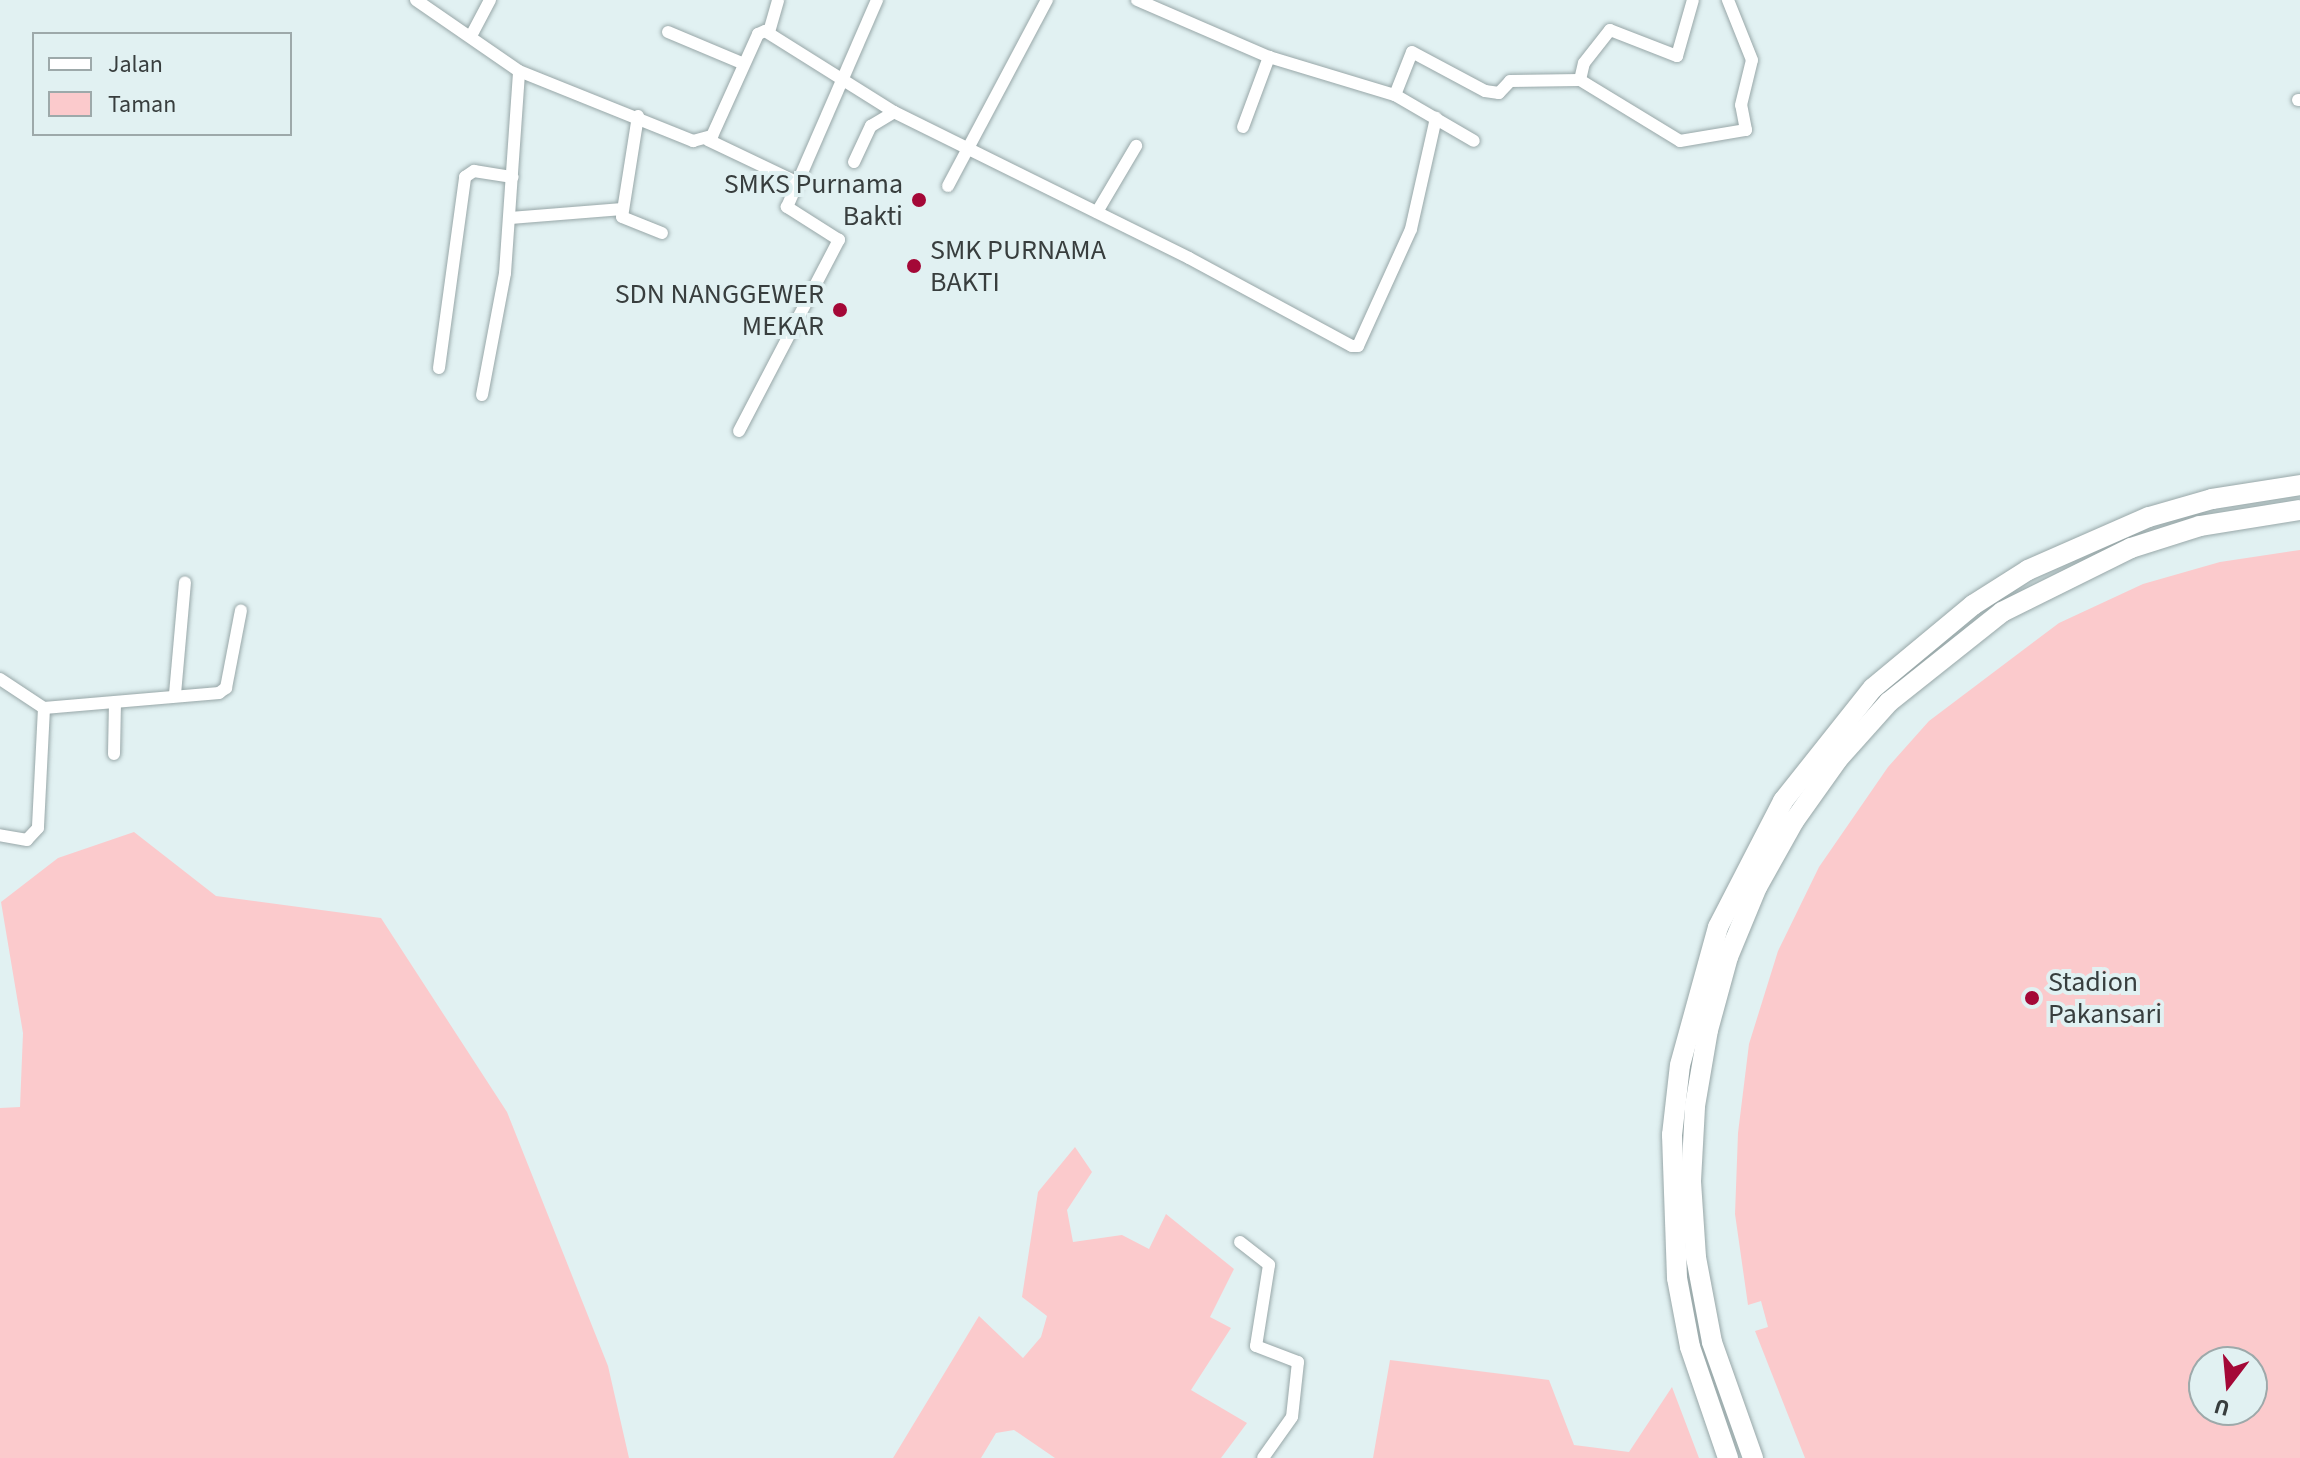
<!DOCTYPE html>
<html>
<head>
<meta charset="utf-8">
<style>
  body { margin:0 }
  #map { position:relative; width:2300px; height:1458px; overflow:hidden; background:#e1f1f2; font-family:"Source Sans 3",sans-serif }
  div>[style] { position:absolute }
  .green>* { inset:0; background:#fbcacc }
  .roads { filter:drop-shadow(0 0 2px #98a7a8) drop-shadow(0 0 2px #98a7a8) }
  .minor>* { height:12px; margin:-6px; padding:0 6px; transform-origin:6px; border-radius:6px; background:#fff }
  .primary>* { height:20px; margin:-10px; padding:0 10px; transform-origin:10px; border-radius:10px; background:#fff }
  .dots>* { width:22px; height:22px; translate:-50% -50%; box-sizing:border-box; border:4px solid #e1f1f2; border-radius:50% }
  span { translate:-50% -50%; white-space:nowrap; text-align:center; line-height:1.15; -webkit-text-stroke:8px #e1f1f2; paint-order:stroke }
  .poi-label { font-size:28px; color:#383e3e }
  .right { translate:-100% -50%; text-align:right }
  .left { translate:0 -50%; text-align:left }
  .legend { position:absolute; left:32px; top:32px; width:260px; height:104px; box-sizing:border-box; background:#e1f1f2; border:2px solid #9da9aa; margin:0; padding:10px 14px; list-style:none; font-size:24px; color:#383e3e }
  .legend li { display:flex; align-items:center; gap:16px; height:40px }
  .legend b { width:40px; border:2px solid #9da9aa }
  .north { position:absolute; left:2188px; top:1346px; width:80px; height:80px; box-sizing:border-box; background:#e1f1f2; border:2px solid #9da9aa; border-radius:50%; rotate:196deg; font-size:22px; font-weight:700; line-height:32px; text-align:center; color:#383e3e }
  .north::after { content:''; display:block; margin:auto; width:28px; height:36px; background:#a40837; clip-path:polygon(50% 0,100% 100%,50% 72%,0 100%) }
</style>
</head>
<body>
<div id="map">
  <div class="green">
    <div style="clip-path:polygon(evenodd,2300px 550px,2300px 1458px,1805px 1458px,1755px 1331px,1768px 1327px,1761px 1301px,1748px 1305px,1735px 1214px,1738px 1133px,1749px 1044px,1778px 951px,1819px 867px,1888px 767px,1929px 721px,2059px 623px,2143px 584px,2220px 562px,2300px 550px,2204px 1362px,2252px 1362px,2252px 1410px,2204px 1410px,2204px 1362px)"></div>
    <div style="clip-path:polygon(134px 832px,216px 896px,381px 918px,507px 1112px,608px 1366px,629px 1458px,0 1458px,0 1108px,20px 1107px,23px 1033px,1px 902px,58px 858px)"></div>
    <div style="clip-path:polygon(1075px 1147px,1092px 1172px,1067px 1210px,1073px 1242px,1122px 1235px,1149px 1249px,1166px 1214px,1234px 1269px,1210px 1317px,1231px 1328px,1191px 1390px,1247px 1423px,1221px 1458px,1055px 1458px,1014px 1430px,996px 1433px,981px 1458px,893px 1458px,979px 1316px,1023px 1358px,1041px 1337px,1047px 1316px,1022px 1297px,1038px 1192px)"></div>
    <div style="clip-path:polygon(1390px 1360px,1549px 1380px,1574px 1445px,1629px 1452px,1672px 1387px,1699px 1458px,1373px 1458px)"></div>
  </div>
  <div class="roads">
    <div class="minor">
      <div style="left:416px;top:0;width:125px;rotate:34.6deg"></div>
      <div style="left:519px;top:71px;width:188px;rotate:21.9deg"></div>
      <div style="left:693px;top:141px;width:20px;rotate:-15deg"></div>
      <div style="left:712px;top:136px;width:112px;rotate:-65.7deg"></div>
      <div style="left:758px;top:34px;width:8px;rotate:-23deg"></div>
      <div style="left:765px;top:31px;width:152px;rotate:32.1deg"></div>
      <div style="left:894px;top:112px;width:329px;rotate:26.3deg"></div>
      <div style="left:1189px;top:258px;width:185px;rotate:28.4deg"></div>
      <div style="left:1352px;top:346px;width:6px"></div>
      <div style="left:1358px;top:346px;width:128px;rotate:-65.6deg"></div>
      <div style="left:1411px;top:229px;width:114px;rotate:-77.3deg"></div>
      <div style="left:1137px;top:0;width:144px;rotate:23.4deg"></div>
      <div style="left:1269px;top:57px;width:132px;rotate:16.8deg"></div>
      <div style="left:1395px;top:95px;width:91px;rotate:30.2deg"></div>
      <div style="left:668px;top:32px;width:82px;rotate:22.8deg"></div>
      <div style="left:769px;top:32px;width:33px;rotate:-74deg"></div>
      <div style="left:471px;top:36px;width:41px;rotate:-62.2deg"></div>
      <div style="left:1580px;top:80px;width:117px;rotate:31.4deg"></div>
      <div style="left:1680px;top:141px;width:67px;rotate:-9.5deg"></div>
      <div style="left:1746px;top:130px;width:25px;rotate:-101deg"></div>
      <div style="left:1741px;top:105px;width:46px;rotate:-76.3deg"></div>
      <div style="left:1752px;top:60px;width:65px;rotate:-111.8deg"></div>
      <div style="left:1395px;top:95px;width:46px;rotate:-68.4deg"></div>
      <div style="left:1412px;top:52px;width:83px;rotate:28.1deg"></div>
      <div style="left:1485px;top:91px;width:14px;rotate:8deg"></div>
      <div style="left:1499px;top:93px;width:16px;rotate:-47deg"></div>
      <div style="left:1510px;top:81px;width:70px;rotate:-0.8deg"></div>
      <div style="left:1580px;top:80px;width:17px;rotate:-77deg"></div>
      <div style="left:1584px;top:63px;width:42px;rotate:-51.8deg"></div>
      <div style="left:1610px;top:30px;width:72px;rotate:21.2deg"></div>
      <div style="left:1677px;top:56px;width:58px;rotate:-74.1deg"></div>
      <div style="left:2298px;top:100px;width:2px"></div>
      <div style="left:638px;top:116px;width:102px;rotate:99deg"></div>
      <div style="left:622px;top:217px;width:43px;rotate:21.8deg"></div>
      <div style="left:1243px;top:127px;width:75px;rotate:-69.6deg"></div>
      <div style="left:708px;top:140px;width:98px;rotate:25.5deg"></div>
      <div style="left:854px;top:162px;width:40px;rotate:-65deg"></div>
      <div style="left:871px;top:126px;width:27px;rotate:-31deg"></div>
      <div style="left:948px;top:186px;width:211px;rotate:-62deg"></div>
      <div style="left:1097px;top:212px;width:77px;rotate:-59.4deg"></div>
      <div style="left:510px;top:218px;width:113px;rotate:-4.6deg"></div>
      <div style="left:439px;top:368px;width:193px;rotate:-82.2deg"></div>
      <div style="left:465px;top:177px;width:11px;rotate:-34deg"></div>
      <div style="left:474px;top:171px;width:39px;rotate:9deg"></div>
      <div style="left:482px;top:395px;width:124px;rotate:-79.3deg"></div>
      <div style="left:505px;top:273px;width:202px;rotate:-86deg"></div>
      <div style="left:739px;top:431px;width:216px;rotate:-62.4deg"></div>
      <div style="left:839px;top:240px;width:62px;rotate:-147.6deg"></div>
      <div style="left:787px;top:207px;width:226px;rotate:-66.5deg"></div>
      <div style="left:0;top:679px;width:53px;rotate:33.4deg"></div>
      <div style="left:44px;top:708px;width:120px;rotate:92.9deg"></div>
      <div style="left:38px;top:828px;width:16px;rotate:133deg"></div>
      <div style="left:27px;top:840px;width:27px;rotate:-170deg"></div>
      <div style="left:175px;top:694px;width:112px;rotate:-84.9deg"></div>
      <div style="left:44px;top:708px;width:176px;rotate:-4.9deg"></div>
      <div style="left:219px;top:693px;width:9px;rotate:-36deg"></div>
      <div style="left:226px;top:688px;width:79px;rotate:-79.1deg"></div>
      <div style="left:114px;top:754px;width:50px;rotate:-88.9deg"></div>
      <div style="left:1240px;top:1242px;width:37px;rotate:38deg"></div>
      <div style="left:1269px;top:1265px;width:82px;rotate:99.1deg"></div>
      <div style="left:1256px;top:1346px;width:45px;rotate:20.9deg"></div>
      <div style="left:1298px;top:1362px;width:55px;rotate:96.2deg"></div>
      <div style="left:1292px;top:1417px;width:50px;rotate:125.3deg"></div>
    </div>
    <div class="primary">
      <div style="left:1728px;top:1458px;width:117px;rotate:-108.9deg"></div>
      <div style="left:1690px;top:1347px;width:70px;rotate:-100.7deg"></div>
      <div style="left:1677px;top:1278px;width:143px;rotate:-92deg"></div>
      <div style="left:1672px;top:1135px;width:70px;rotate:-83.5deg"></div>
      <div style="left:1680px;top:1065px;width:143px;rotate:-74.6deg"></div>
      <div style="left:1718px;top:927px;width:142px;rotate:-62.7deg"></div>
      <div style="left:1783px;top:801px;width:144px;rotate:-51.5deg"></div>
      <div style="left:1873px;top:688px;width:130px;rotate:-39.7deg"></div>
      <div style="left:1973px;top:605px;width:65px;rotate:-32.5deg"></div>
      <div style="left:2028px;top:570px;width:132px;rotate:-23.7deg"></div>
      <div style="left:2149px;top:517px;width:66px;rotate:-15.9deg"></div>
      <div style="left:2212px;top:499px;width:89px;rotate:-9deg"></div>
      <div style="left:1753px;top:1458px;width:123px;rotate:-109.5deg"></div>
      <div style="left:1712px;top:1342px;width:86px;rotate:-100.7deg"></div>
      <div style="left:1696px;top:1257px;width:76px;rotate:-93.8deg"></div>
      <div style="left:1691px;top:1181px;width:75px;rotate:-86.9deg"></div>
      <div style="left:1695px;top:1106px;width:77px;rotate:-80.3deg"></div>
      <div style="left:1708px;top:1030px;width:76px;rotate:-74.7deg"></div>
      <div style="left:1728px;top:957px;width:76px;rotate:-67.5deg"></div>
      <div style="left:1757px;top:887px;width:76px;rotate:-60.7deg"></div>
      <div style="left:1794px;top:821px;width:76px;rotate:-54.6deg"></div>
      <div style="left:1838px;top:759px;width:76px;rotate:-48.2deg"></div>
      <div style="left:1889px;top:702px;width:144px;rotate:-38.5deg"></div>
      <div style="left:2002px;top:612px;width:144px;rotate:-26.4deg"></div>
      <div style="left:2131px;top:548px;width:72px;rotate:-17.7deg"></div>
      <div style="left:2200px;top:526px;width:101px;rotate:-9.1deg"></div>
    </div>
  </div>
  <div class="dots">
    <div style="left:919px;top:200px;background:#a40837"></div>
    <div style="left:914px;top:266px;background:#a40837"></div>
    <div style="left:840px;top:310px;background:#a40837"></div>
    <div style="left:2032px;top:998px;background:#a40837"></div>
  </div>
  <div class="poi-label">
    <span class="right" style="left:903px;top:200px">SMKS Purnama<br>Bakti</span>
    <span class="left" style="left:930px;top:266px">SMK PURNAMA<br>BAKTI</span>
    <span class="right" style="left:824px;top:310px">SDN NANGGEWER<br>MEKAR</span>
    <span class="left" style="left:2048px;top:998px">Stadion<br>Pakansari</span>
  </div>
  <ul class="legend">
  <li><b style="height:10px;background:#fff"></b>Jalan</li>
  <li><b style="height:22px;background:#fbcacc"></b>Taman</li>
  </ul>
  <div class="north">U</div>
</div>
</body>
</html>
